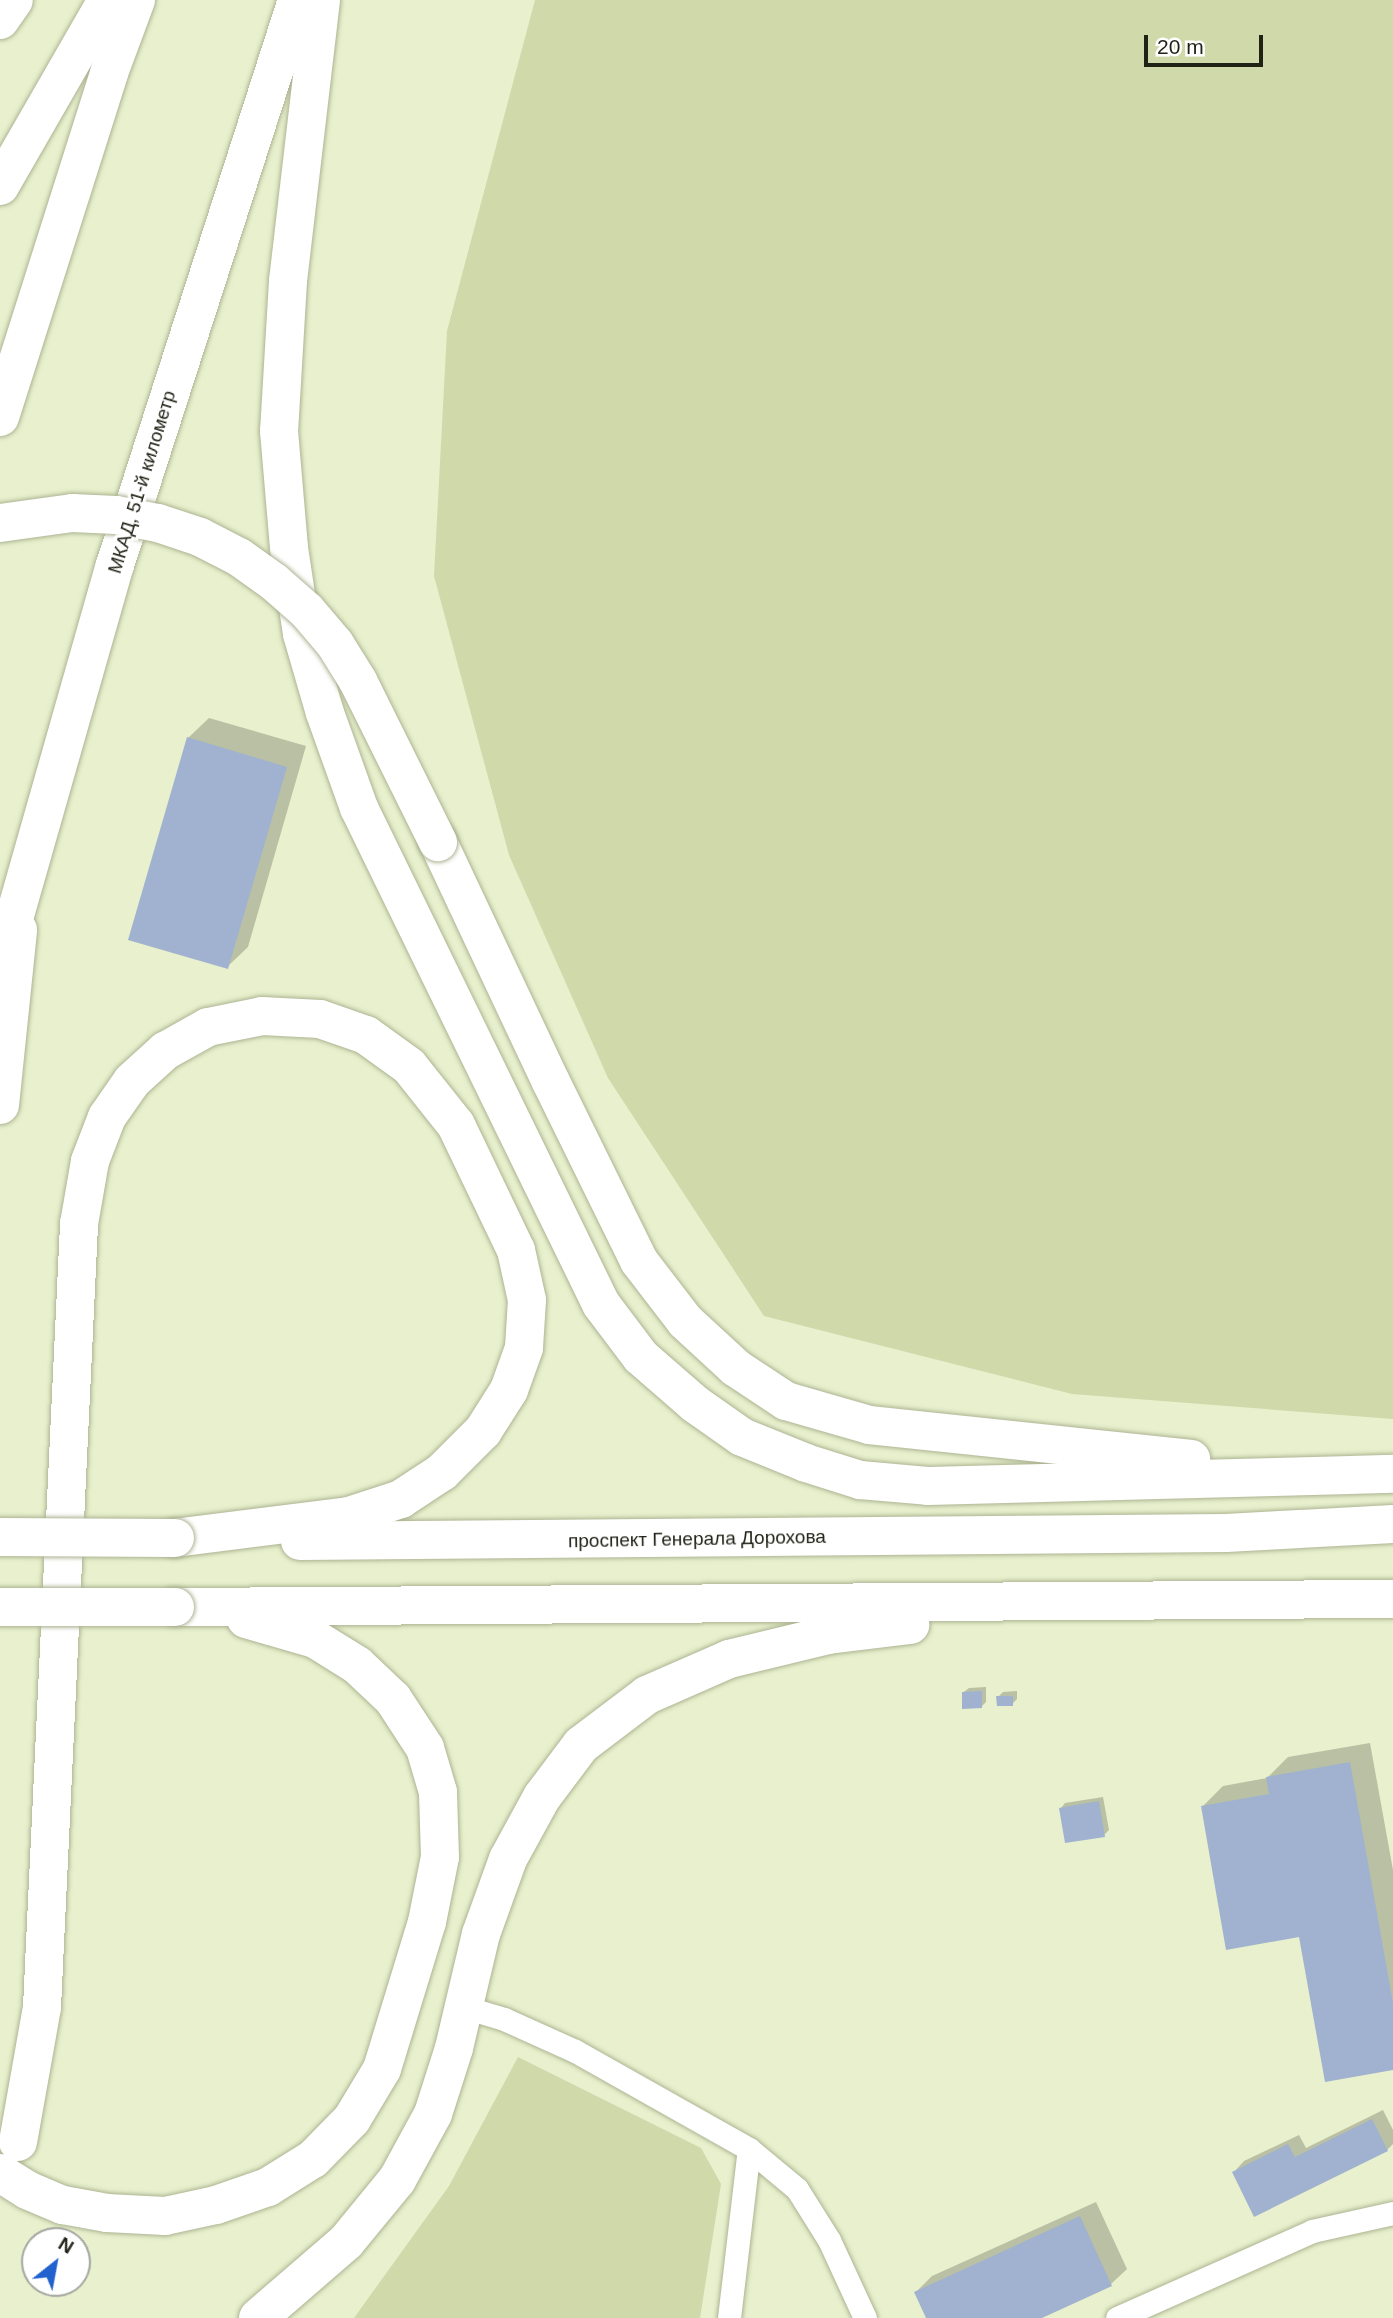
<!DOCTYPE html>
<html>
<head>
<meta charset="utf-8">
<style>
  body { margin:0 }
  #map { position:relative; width:1393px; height:2318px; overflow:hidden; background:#e8f0cd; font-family:Helvetica,sans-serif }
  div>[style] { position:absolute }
  .green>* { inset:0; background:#cfd9aa }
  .shadow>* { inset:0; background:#0003 }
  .building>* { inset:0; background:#a0b2cf }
  .roads { filter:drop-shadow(0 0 2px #adb493) drop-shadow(0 0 2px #adb493) }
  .lane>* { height:23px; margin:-11.5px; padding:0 11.5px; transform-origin:11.5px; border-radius:11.5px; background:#fff }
  .secondary>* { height:38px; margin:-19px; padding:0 19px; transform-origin:19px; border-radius:19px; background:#fff }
  .highway>* { height:38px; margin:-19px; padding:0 19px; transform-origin:19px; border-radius:19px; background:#fff }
  .bridges { filter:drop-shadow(0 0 2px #adb493) drop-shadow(0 0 2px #adb493) }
  .secondary-bridge>* { height:38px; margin:-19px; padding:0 19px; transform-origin:19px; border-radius:19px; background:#fff }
  span { translate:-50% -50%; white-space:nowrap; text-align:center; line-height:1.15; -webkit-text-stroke:6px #fff; paint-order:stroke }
  .street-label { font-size:19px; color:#1f2215 }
  .north { position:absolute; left:21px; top:2227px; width:70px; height:70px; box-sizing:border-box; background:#fff; border:2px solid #a5a7a1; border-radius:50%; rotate:31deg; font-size:19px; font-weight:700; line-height:28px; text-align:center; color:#1f2215 }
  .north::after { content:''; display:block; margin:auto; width:24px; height:32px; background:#2262cf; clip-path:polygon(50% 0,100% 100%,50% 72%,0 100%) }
  .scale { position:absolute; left:1144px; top:35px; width:119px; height:32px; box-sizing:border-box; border:4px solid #1f2215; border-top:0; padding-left:9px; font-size:21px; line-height:24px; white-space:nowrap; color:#1f2215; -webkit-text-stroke:5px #fff; paint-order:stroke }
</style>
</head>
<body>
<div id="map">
  <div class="green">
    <div style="clip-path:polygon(535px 0,1393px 0,1393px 1419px,1072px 1394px,764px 1316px,608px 1078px,509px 855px,434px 576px,447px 331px)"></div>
    <div style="clip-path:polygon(518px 2057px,701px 2148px,721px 2184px,700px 2318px,354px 2318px,449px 2186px)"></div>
  </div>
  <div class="shadow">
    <div style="clip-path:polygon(209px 718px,306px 746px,248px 947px,227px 967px,188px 738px)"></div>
    <div style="clip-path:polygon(986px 1687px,986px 1702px,981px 1707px,964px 1692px,969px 1688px)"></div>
    <div style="clip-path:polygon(1017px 1691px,1017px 1699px,1012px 1704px,998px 1697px,1003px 1692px)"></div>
    <div style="clip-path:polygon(1370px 1743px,1393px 1870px,1393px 2069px,1300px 1935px,1203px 1806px,1223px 1786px,1267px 1778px,1288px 1757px)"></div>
    <div style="clip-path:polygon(1103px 1797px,1109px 1830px,1104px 1835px,1061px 1808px,1065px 1803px)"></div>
    <div style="clip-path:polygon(1383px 2110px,1393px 2130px,1393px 2144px,1387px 2150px,1255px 2215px,1234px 2172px,1244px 2161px,1299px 2135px,1306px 2148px)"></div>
    <div style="clip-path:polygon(1096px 2202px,1127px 2269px,1111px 2284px,1037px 2318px,928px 2318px,916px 2292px,932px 2276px)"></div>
  </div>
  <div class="building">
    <div style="clip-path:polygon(187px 737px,287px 767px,228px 969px,128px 940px)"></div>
    <div style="clip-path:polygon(982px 1691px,982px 1708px,962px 1709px,962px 1692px)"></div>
    <div style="clip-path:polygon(996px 1696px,1013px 1696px,1013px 1706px,997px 1706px)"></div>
    <div style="clip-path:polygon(1350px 1762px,1393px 2003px,1393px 2070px,1325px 2082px,1299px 1937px,1226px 1950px,1201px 1806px,1269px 1794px,1266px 1777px)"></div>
    <div style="clip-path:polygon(1099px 1801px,1105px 1837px,1065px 1843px,1059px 1808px)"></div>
    <div style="clip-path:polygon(1372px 2119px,1388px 2151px,1254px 2217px,1232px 2172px,1288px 2144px,1295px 2157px)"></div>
    <div style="clip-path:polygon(1080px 2216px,1112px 2286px,1042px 2318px,926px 2318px,914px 2292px)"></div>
  </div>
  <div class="roads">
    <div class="lane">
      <div style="left:464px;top:2007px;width:42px;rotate:16.7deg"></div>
      <div style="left:504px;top:2019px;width:78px;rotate:24.3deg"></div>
      <div style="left:575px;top:2051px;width:200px;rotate:29.4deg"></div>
      <div style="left:749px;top:2149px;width:62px;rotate:39.8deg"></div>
      <div style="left:797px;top:2189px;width:60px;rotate:57.9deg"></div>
      <div style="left:829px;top:2240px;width:86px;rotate:65.2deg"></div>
      <div style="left:729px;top:2318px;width:170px;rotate:-83.3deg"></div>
      <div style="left:1117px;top:2318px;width:214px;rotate:-24deg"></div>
      <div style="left:1312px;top:2231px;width:83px;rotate:-12.5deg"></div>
    </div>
    <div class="secondary">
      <div style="left:321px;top:0;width:283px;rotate:96.7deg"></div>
      <div style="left:288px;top:281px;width:150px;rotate:93.4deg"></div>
      <div style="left:279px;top:431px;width:117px;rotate:85.1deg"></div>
      <div style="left:289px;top:548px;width:87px;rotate:81.4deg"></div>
      <div style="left:302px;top:634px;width:82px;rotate:73.8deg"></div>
      <div style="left:325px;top:713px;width:101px;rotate:70.3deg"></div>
      <div style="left:359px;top:808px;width:552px;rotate:63.99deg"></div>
      <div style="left:601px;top:1304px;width:66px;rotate:53deg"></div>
      <div style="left:641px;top:1357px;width:72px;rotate:41deg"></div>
      <div style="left:695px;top:1404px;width:57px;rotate:35.1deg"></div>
      <div style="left:742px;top:1437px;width:69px;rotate:22.1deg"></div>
      <div style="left:806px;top:1463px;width:57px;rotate:17.5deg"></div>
      <div style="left:860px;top:1480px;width:68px;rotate:5deg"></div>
      <div style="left:928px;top:1486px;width:465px;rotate:-1.5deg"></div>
      <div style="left:0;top:20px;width:24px;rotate:-55deg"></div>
      <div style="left:0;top:186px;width:215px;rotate:-60.1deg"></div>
      <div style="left:438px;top:842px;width:265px;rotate:64.8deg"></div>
      <div style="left:551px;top:1082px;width:199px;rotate:63.8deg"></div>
      <div style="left:639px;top:1261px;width:76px;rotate:52.5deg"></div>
      <div style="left:685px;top:1321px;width:69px;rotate:42.7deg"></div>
      <div style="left:736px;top:1368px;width:60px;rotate:33.4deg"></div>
      <div style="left:786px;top:1401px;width:86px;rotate:16.1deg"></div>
      <div style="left:869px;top:1425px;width:324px;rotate:6deg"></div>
      <div style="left:0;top:1105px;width:176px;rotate:-84.1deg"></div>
      <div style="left:300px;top:1541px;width:926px;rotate:-0.49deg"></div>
      <div style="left:1226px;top:1533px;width:167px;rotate:-3.1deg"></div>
      <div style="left:175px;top:1607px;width:1218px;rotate:-0.38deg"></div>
      <div style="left:18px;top:2142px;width:137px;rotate:-79.9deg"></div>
      <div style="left:42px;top:2007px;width:784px;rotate:-87.29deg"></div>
      <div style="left:79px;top:1224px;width:64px;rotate:-80.1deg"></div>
      <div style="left:90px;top:1161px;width:47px;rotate:-68.9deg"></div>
      <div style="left:107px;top:1117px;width:44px;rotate:-55.2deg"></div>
      <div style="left:132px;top:1081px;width:45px;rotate:-42.3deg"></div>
      <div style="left:165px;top:1051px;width:49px;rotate:-29.2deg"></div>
      <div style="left:208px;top:1027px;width:55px;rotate:-11.5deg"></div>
      <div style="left:262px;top:1016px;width:58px;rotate:3deg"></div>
      <div style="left:320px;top:1019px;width:49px;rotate:19.2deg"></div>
      <div style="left:366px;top:1035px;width:53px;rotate:35.8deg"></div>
      <div style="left:409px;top:1066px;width:75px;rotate:51.5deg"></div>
      <div style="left:456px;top:1125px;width:139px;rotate:64.4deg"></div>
      <div style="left:516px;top:1250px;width:51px;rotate:77.6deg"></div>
      <div style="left:527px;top:1300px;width:48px;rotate:93.6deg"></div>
      <div style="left:524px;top:1348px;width:45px;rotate:109.7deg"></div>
      <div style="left:509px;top:1390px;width:49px;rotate:122.4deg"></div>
      <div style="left:483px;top:1431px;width:58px;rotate:135deg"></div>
      <div style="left:442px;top:1472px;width:49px;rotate:146.6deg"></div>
      <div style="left:401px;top:1499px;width:55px;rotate:161.9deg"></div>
      <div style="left:349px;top:1516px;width:175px;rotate:172.8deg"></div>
      <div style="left:0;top:2173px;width:32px;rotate:32deg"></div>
      <div style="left:27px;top:2190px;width:39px;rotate:23deg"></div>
      <div style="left:63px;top:2205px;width:45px;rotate:10.3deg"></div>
      <div style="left:107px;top:2213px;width:58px;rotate:3deg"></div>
      <div style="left:165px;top:2216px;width:52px;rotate:-12.2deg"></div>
      <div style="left:216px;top:2205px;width:55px;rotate:-19.1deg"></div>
      <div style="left:268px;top:2187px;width:53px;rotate:-31.9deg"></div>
      <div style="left:313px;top:2159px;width:56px;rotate:-45.7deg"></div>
      <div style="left:352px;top:2119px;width:58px;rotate:-59deg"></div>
      <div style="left:382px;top:2069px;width:154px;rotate:-73deg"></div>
      <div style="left:427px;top:1922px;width:66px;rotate:-78.7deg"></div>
      <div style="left:440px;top:1857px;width:65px;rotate:-91.8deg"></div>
      <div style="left:438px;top:1792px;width:46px;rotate:-106.5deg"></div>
      <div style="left:425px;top:1748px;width:59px;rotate:-123.1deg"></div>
      <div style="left:393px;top:1699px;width:50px;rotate:-136.6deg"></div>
      <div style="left:357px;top:1665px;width:49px;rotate:-148.2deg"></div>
      <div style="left:315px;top:1639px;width:72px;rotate:-163.8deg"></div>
      <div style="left:258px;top:2318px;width:116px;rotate:-40.8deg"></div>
      <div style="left:346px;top:2242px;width:80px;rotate:-50.6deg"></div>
      <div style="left:397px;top:2180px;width:75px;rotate:-61.4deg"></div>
      <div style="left:433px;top:2114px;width:69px;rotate:-72.3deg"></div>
      <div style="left:454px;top:2048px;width:117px;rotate:-76.7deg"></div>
      <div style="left:481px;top:1934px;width:80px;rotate:-70.2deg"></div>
      <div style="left:508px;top:1859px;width:71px;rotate:-61.3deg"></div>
      <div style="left:542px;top:1797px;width:65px;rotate:-53.1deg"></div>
      <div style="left:581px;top:1745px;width:83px;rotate:-37.1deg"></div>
      <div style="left:647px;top:1695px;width:90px;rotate:-23.7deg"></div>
      <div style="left:729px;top:1659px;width:102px;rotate:-13.6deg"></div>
      <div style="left:828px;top:1635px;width:83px;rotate:-7deg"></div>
    </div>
    <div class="highway">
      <div style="left:0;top:417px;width:361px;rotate:-72.4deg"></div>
      <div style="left:109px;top:73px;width:78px;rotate:-69.7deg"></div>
      <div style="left:0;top:968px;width:419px;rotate:-74.1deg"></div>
      <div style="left:115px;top:565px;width:594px;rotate:-72.15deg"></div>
    </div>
  </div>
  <div class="bridges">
    <div class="secondary-bridge">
      <div style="left:0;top:523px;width:73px;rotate:-7.9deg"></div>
      <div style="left:72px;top:513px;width:44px;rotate:2.6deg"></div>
      <div style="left:116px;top:515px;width:43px;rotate:10.8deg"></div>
      <div style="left:158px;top:523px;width:44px;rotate:18.4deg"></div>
      <div style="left:200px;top:537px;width:44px;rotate:27.1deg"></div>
      <div style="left:239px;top:557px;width:43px;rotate:35.5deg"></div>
      <div style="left:274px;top:582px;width:44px;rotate:41.3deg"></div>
      <div style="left:307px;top:611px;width:43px;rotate:49.7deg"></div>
      <div style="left:335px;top:644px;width:44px;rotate:58.1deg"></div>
      <div style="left:358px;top:681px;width:180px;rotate:63.6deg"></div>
      <div style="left:0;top:1537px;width:175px;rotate:0.3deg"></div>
      <div style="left:0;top:1607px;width:175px"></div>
    </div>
  </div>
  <div class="street-label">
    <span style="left:142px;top:482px;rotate:-73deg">МКАД, 51-й километр</span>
    <span style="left:697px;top:1539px;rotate:-1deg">проспект Генерала Дорохова</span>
  </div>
  <div class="north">N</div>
  <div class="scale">20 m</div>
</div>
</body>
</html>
